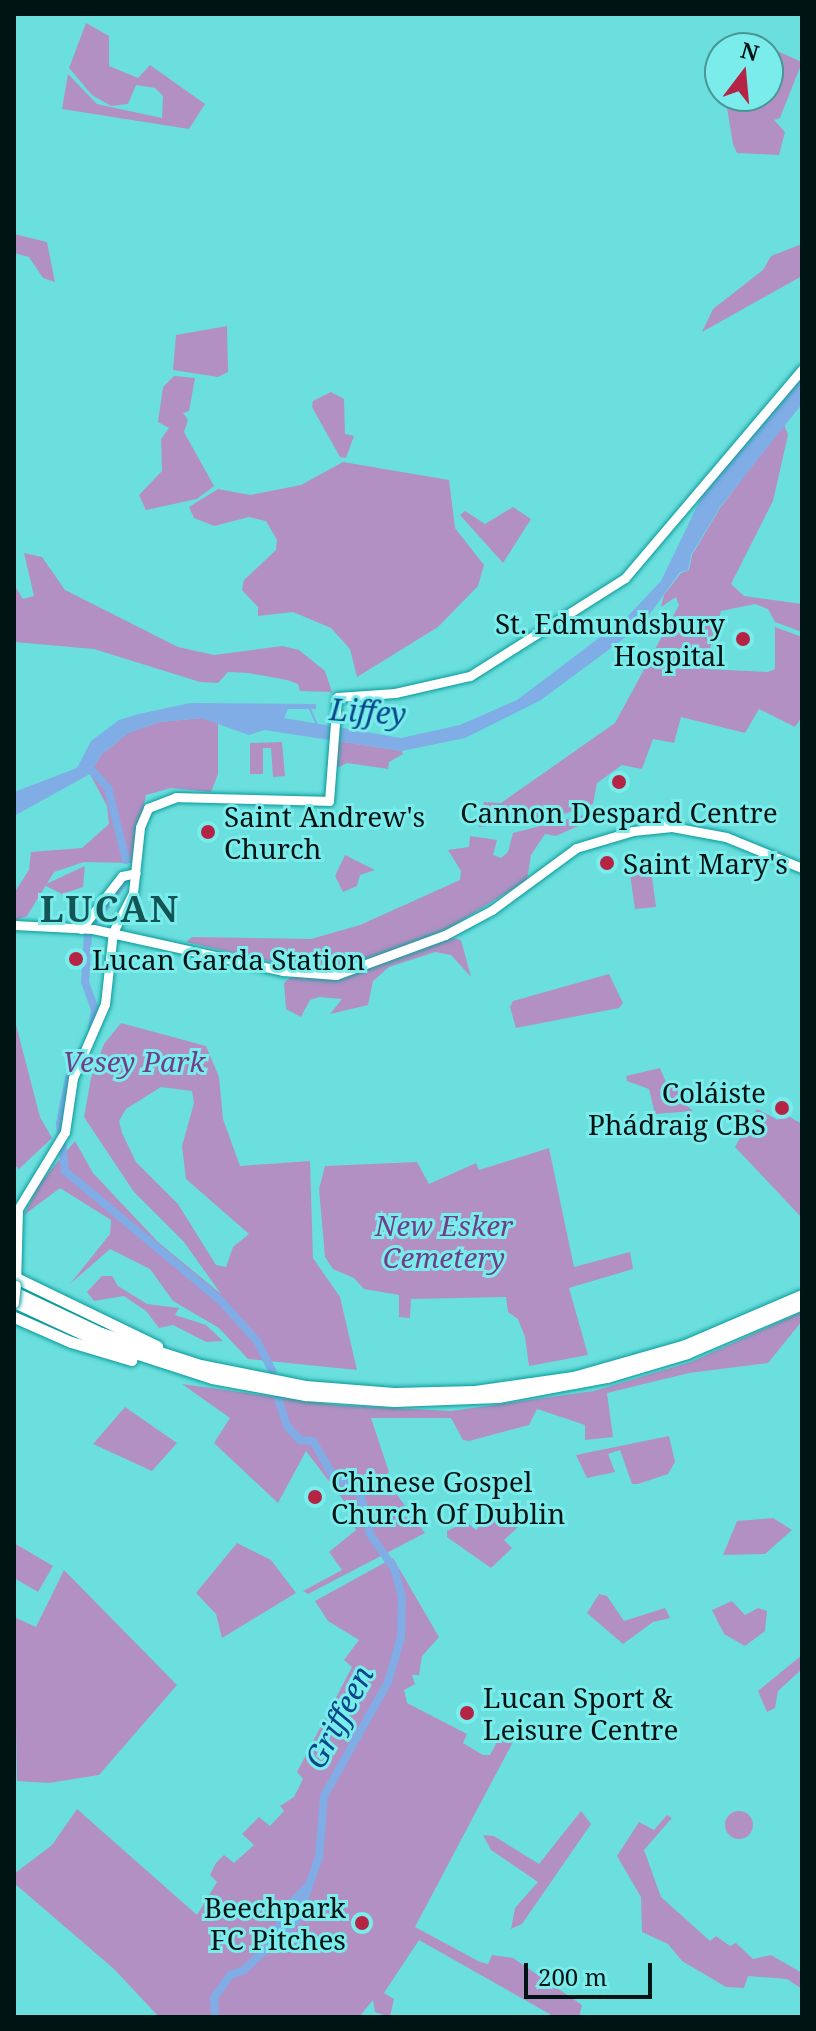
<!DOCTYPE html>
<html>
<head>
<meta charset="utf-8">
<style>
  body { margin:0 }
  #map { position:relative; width:816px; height:2031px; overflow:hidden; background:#6bdfde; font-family:"Noto Serif",serif }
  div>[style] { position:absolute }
  .green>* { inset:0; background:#b390c3 }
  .round { border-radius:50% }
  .water>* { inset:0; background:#80ade6 }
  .stream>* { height:2px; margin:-1px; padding:0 1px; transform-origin:1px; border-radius:1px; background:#80ade6 }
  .river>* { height:8px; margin:-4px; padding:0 4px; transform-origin:4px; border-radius:4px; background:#80ade6 }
  .roads { filter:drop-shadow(0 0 2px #089a9a) drop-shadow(0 0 2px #089a9a) }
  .major>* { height:9px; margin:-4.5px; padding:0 4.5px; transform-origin:4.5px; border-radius:4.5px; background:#fff }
  .highway>* { height:11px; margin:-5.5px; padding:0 5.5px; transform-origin:5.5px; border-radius:5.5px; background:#fff }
  .bridges { filter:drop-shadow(0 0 2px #089a9a) drop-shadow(0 0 2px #089a9a) }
  .major-bridge>* { height:9px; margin:-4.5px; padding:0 4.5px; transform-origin:4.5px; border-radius:4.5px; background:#fff }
  .dots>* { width:22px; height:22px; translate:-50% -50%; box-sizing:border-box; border:4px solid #79eceb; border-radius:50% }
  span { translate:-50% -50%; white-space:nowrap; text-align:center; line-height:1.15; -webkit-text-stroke:6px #79eceb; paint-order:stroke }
  .poi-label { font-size:28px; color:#001414 }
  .right { translate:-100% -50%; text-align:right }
  .left { translate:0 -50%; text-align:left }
  .park-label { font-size:28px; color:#713e87; font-style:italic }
  .water-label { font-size:30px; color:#06478a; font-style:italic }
  .district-label { font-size:36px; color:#135555; font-weight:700; letter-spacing:2px }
  .frame { position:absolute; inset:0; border:16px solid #001414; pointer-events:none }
  .north { position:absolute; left:704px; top:32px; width:80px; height:80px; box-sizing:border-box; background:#79eceb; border:2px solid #499695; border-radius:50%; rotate:16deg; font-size:22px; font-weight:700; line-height:32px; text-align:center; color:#001414 }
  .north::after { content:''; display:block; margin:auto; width:28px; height:36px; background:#b52444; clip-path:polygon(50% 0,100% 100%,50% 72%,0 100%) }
  .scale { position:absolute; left:524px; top:1963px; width:128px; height:36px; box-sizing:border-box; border:4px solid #001414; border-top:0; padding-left:10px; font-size:24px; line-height:28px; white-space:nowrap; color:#001414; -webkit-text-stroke:6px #79eceb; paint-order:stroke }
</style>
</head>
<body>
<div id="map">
  <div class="green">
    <div style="clip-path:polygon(86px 23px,109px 36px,109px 66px,138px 78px,150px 65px,205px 104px,189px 129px,62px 109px,68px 74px,97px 104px,162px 118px,163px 96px,155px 88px,136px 85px,128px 104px,111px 106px,92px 95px,69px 68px)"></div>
    <div style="clip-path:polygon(748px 38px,802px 62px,780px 118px,774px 120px,785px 132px,779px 155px,737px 153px,733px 144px,725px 96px,768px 96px,768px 48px,744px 48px)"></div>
    <div style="clip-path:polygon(14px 234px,47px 242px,55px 282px,43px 278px,29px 257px,14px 253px)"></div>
    <div style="clip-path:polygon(802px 244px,802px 276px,702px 332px,713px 309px,763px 270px,771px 256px)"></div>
    <div style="clip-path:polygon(227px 326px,228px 372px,218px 377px,173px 370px,176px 335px)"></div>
    <div style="clip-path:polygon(174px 376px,195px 378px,189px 411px,183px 413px,188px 420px,184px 432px,214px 486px,197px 499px,146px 510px,139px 495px,162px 471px,161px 439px,169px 428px,158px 422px,163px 387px)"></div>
    <div style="clip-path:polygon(331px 392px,344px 399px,345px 434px,354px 436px,346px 458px,340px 457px,312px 407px,313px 401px)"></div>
    <div style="clip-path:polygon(784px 424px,788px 435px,773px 501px,731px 584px,744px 596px,802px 604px,802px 632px,775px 622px,768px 609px,755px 604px,721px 611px,704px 669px,768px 672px,775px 669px,775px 627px,802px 637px,802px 717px,795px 727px,759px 709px,745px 733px,681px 717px,674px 743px,653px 739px,642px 769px,622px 765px,597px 783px,593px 804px,552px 818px,479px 827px,484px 802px,501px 803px,615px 723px,679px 605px,676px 597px,661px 607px,664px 595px,681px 573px,689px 570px,692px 555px,720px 508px)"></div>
    <div style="clip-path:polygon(343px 462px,449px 480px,455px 528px,484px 565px,478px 586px,438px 627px,357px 677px,350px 649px,331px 628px,293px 612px,258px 616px,258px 607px,242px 590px,244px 580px,276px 550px,277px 540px,266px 521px,249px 517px,214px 526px,194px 518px,189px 507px,218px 489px,250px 495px,301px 485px)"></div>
    <div style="clip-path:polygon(513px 507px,531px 519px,503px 563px,460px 515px,465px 511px,485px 524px)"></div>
    <div style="clip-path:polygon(24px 553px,42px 557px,65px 590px,178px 647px,214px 655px,282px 646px,299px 650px,325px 671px,332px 692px,300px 691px,298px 684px,287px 680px,248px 673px,228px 672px,218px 683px,200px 682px,94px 649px,14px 642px,14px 585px,23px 599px,34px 596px)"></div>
    <div style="clip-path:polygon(201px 718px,218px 723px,218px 774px,211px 792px,171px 788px,146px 795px,132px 863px,84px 862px,54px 872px,27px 916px,14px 921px,14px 893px,29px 870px,31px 852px,82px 848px,109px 824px,107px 806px,90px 774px,101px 755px,128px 733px,159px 722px)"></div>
    <div style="clip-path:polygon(337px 741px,402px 751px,403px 754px,389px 762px,388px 769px,347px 763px,335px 769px)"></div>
    <div style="clip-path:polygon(282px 742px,285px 776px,273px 777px,271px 748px,263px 748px,263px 774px,250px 774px,250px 743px)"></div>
    <div style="clip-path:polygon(603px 810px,627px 818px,600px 816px,556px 836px,545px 834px,531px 855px,527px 880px,451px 927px,361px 965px,309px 970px,186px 942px,192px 937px,311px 939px,360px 925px,460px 880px,461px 871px,448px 850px,469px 847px,470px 836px,497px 840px,493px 855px,501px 858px,508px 852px,513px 833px)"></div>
    <div style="clip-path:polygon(345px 855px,375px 870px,360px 875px,357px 886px,343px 892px,335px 876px)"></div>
    <div style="clip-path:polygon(85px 866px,83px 887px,62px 894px,44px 885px)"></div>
    <div style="clip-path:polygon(651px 870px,656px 907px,635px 909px,630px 874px)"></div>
    <div style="clip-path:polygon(453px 938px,461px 940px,471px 977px,451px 955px,435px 952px,389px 967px,373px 981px,368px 1005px,330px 1014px,342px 999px,319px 997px,310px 1000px,301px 1017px,286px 1009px,284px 983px,292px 976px,335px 979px)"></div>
    <div style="clip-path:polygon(609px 974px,623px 1003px,619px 1008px,516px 1028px,510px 1007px,513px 1001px)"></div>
    <div style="clip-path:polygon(14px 1017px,40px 1117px,52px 1138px,19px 1169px,14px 1164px)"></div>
    <div style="clip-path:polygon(evenodd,121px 1023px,206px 1046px,219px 1077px,223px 1119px,240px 1166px,310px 1161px,313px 1258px,340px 1297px,357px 1370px,248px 1359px,219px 1328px,173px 1301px,150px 1269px,110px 1249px,70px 1284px,110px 1234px,111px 1220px,60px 1188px,24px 1215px,40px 1183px,75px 1141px,93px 1173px,158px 1242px,221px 1294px,184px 1242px,134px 1192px,84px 1117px,91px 1078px,104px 1044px,121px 1023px,161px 1087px,192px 1091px,194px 1103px,182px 1146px,186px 1179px,249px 1234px,233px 1247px,226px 1267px,216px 1265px,178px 1204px,136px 1162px,122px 1133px,119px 1121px,126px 1109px,161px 1087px)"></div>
    <div style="clip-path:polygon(660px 1068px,668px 1087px,680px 1088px,685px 1104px,693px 1111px,655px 1114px,649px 1089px,627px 1081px,626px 1076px)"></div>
    <div style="clip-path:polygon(757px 1109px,778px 1120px,783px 1113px,802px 1124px,802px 1218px,735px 1147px)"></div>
    <div style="clip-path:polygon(549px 1148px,574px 1267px,630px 1252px,633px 1269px,569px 1288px,588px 1355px,529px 1366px,525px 1337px,518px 1319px,508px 1312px,506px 1297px,411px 1299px,410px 1318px,399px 1317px,399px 1295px,364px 1289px,354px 1278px,333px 1269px,325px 1257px,319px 1189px,325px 1166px,417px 1162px,429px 1184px,476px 1163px,479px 1170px)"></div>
    <div style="clip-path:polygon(102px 1276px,112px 1276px,118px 1286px,147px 1304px,179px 1308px,175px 1315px,206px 1325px,223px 1341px,206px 1342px,173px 1325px,159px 1328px,146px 1311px,124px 1296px,94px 1301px,87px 1292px)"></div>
    <div style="clip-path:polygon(802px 1312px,802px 1321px,768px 1363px,689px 1373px,607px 1393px,613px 1437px,585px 1440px,585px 1425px,537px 1409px,529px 1425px,469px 1441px,463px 1440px,451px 1418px,371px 1418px,389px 1472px,384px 1477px,425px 1533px,308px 1594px,303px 1591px,342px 1570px,329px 1552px,356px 1530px,347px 1505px,306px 1451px,278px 1503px,214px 1443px,230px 1418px,182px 1384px,335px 1405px,451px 1411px,594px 1391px,691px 1362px)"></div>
    <div style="clip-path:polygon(125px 1407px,177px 1443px,152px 1471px,93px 1444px)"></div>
    <div style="clip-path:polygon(669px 1436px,675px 1462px,668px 1474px,638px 1484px,632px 1484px,620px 1450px,608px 1454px,615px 1472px,587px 1478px,576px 1455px)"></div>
    <div style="clip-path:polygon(497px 1506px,520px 1525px,504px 1540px,512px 1548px,491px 1568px,447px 1537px,447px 1531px,466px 1522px,476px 1530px)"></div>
    <div style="clip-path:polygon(773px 1518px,792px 1530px,765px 1554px,723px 1555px,737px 1521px)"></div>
    <div style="clip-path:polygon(14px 1543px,53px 1566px,38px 1592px,14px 1578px)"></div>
    <div style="clip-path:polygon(237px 1543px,271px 1560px,296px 1593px,222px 1638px,216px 1614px,196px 1593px)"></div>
    <div style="clip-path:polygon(393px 1558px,439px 1637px,422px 1656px,419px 1675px,412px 1675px,415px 1684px,404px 1690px,407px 1703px,467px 1734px,463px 1743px,483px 1755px,490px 1755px,504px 1729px,524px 1721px,415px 1927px,480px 1962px,488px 1964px,492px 1955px,513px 1958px,582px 2005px,579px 2017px,555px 2017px,419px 1940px,384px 1993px,394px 1999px,390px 2017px,375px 2012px,373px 2000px,359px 2017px,159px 2017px,114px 1969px,14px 1883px,14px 1874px,52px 1845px,77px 1809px,197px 1915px,217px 1882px,210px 1875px,216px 1863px,224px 1855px,234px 1863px,254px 1845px,242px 1834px,259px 1817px,270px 1826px,284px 1811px,280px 1806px,294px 1797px,303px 1779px,297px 1772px,352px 1667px,344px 1660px,359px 1640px,328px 1621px,315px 1601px)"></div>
    <div style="clip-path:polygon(64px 1570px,177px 1685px,99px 1775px,49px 1783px,17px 1781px,14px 1617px,36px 1627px)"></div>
    <div style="clip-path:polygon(599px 1594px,607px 1596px,624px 1621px,665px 1608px,670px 1618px,653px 1622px,623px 1644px,587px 1613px)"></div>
    <div style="clip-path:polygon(732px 1601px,745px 1615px,758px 1608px,767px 1611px,765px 1631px,745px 1646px,724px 1634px,712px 1610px)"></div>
    <div style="clip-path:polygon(802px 1655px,802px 1669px,778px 1691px,775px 1708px,767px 1712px,758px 1691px)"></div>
    <div class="round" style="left:725px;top:1811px;width:28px;height:28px"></div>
    <div style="clip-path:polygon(581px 1811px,591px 1824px,522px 1924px,511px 1929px,515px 1908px,538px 1882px,491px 1850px,483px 1835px,494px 1836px,539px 1864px)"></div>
    <div style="clip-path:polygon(667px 1815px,672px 1818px,644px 1850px,661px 1897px,710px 1941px,716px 1936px,730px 1946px,736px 1943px,753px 1959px,771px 1955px,802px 1973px,802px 1989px,787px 1979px,748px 1976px,744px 1988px,726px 1987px,682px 1961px,668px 1944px,642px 1932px,641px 1897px,617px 1856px,639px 1822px,654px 1830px)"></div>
  </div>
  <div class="water">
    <div style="clip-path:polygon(802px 375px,802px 404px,720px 507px,691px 555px,688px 570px,680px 572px,642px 625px,541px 700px,465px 738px,402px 751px,264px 730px,249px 735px,201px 718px,159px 722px,128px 733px,101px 755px,90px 774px,14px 816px,14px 792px,77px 768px,91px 741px,119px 720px,139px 714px,190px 703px,316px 704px,316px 709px,288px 709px,284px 718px,401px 738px,460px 725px,517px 700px,628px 616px,661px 581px,702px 496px)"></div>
  </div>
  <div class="stream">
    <div style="left:310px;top:709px;width:17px;rotate:66deg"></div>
  </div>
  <div class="river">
    <div style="left:88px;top:766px;width:30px;rotate:48deg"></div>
    <div style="left:108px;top:788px;width:74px;rotate:76deg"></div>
    <div style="left:93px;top:922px;width:53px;rotate:-52.7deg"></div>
    <div style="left:88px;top:934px;width:48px;rotate:93.6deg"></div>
    <div style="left:85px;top:982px;width:30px;rotate:70deg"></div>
    <div style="left:95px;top:1010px;width:18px;rotate:99deg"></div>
    <div style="left:70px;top:1075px;width:26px;rotate:-65deg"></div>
    <div style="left:69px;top:1078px;width:47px;rotate:101.1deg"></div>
    <div style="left:60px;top:1124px;width:47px;rotate:83.9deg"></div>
    <div style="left:65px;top:1171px;width:202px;rotate:39.8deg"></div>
    <div style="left:220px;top:1300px;width:55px;rotate:47.9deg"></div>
    <div style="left:257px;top:1341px;width:34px;rotate:63deg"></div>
    <div style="left:270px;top:1947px;width:45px;rotate:-66.3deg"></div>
    <div style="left:288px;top:1906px;width:30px;rotate:-45deg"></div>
    <div style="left:215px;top:2017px;width:19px;rotate:-93deg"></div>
    <div style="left:214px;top:1998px;width:28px;rotate:-55deg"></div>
    <div style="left:230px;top:1975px;width:15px;rotate:-20deg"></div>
    <div style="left:244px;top:1970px;width:73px;rotate:-43.3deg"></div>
    <div style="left:297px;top:1920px;width:67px;rotate:-70.8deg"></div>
    <div style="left:319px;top:1857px;width:61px;rotate:-85.3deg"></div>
    <div style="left:324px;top:1796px;width:131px;rotate:-60.7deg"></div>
    <div style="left:388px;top:1682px;width:47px;rotate:-73.9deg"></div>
    <div style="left:401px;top:1637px;width:40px;rotate:-88.6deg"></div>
    <div style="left:402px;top:1597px;width:28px;rotate:-105deg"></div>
    <div style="left:395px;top:1570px;width:44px;rotate:-124.8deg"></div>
    <div style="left:370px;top:1534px;width:42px;rotate:-103.7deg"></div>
    <div style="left:360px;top:1493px;width:34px;rotate:-146deg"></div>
    <div style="left:332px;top:1474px;width:38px;rotate:-120deg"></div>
    <div style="left:313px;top:1441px;width:13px;rotate:-176deg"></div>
    <div style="left:300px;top:1440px;width:19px;rotate:-133deg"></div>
    <div style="left:287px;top:1426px;width:28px;rotate:-108deg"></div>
  </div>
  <div class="roads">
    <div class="major">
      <div style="left:643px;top:818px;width:19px;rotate:18deg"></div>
      <div style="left:14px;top:925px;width:79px;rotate:2.9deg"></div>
      <div style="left:93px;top:929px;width:195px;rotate:12.5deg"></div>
      <div style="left:283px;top:971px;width:53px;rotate:4.3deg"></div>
      <div style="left:336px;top:975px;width:116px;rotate:-20.2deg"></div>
      <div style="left:445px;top:935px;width:53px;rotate:-28deg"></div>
      <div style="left:492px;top:910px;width:104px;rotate:-36.4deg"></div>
      <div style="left:576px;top:848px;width:59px;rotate:-16.6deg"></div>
      <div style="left:633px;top:831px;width:39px;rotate:-6deg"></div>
      <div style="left:672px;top:827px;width:55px;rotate:10.5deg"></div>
      <div style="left:726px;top:837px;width:82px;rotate:22.2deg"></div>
      <div style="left:81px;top:929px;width:67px;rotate:-52.3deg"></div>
      <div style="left:122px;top:876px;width:14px;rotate:-12deg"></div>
      <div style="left:16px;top:1285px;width:76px;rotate:-88.5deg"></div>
      <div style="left:18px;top:1209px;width:90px;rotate:-58.6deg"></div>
      <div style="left:65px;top:1132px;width:55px;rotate:-81.6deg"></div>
      <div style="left:73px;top:1078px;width:81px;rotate:-66.6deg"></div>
      <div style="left:105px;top:1004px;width:72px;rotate:-83.7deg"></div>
      <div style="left:113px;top:932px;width:44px;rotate:-62.9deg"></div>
      <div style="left:133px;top:893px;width:66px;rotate:-83.9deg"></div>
      <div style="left:140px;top:827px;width:21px;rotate:-67deg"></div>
      <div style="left:148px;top:808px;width:30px;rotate:-21deg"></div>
      <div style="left:176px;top:797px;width:153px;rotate:1.5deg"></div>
      <div style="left:329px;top:801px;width:104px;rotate:-85.6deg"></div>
      <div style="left:337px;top:697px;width:58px;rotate:-3.9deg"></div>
      <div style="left:395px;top:693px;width:77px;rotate:-12.8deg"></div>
      <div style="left:470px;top:676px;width:183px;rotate:-32.3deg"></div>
      <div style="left:625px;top:578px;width:274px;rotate:-49.7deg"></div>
    </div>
    <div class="highway">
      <div style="left:14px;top:1266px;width:1px"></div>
      <div style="left:14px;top:1277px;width:159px;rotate:25.8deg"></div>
      <div style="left:14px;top:1292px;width:96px;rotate:25.2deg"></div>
      <div style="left:101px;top:1333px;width:104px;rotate:17.9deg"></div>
      <div style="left:200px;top:1365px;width:107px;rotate:11.3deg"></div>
      <div style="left:305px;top:1386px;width:89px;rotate:4.5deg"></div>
      <div style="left:394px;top:1393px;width:81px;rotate:-1.4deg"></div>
      <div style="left:475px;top:1391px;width:99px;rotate:-8.1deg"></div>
      <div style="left:573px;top:1377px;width:116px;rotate:-15.9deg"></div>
      <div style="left:685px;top:1345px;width:127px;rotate:-23.1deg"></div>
      <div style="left:14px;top:1302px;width:93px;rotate:24.9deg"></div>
      <div style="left:98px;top:1341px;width:120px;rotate:18deg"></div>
      <div style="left:212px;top:1378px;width:95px;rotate:10.4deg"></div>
      <div style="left:305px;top:1395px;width:89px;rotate:3.9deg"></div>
      <div style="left:394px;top:1401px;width:104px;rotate:-2.2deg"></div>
      <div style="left:498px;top:1397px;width:111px;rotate:-10.4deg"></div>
      <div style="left:607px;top:1377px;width:84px;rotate:-16.7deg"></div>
      <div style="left:687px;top:1353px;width:125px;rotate:-23.1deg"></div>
      <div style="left:14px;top:1317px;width:62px;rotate:23.7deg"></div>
      <div style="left:71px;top:1342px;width:63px;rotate:16.7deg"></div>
    </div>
  </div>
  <div class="bridges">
    <div class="major-bridge">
      <div style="left:14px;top:1303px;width:18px;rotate:-84deg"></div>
    </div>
  </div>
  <div class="dots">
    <div style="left:743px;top:639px;background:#b52444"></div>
    <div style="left:619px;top:782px;background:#b52444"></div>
    <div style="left:208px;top:832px;background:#b52444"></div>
    <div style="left:607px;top:863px;background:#b52444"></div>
    <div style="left:76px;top:959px;background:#b52444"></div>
    <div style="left:782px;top:1108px;background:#b52444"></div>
    <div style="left:315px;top:1497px;background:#b52444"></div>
    <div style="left:467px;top:1713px;background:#b52444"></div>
    <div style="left:362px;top:1923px;background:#b52444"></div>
  </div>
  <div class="poi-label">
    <span class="right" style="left:725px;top:639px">St. Edmundsbury<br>Hospital</span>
    <span style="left:619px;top:812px">Cannon Despard Centre</span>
    <span class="left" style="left:224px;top:832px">Saint Andrew's<br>Church</span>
    <span class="left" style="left:623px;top:863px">Saint Mary's</span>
    <span class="left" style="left:92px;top:959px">Lucan Garda Station</span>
    <span class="right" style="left:766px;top:1108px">Coláiste<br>Phádraig CBS</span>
    <span class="left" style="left:331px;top:1497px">Chinese Gospel<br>Church Of Dublin</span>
    <span class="left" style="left:483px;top:1713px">Lucan Sport &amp;<br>Leisure Centre</span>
    <span class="right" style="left:346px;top:1923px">Beechpark<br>FC Pitches</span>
  </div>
  <div class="park-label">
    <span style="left:134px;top:1061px">Vesey Park</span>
    <span style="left:444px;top:1241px">New Esker<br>Cemetery</span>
  </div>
  <div class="water-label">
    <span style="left:368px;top:712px;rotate:4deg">Liffey</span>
    <span style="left:339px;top:1717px;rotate:-62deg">Griffeen</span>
  </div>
  <div class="district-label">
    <span style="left:110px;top:909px">LUCAN</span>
  </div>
  <div class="frame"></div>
  <div class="north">N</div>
  <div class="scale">200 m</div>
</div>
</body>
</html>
